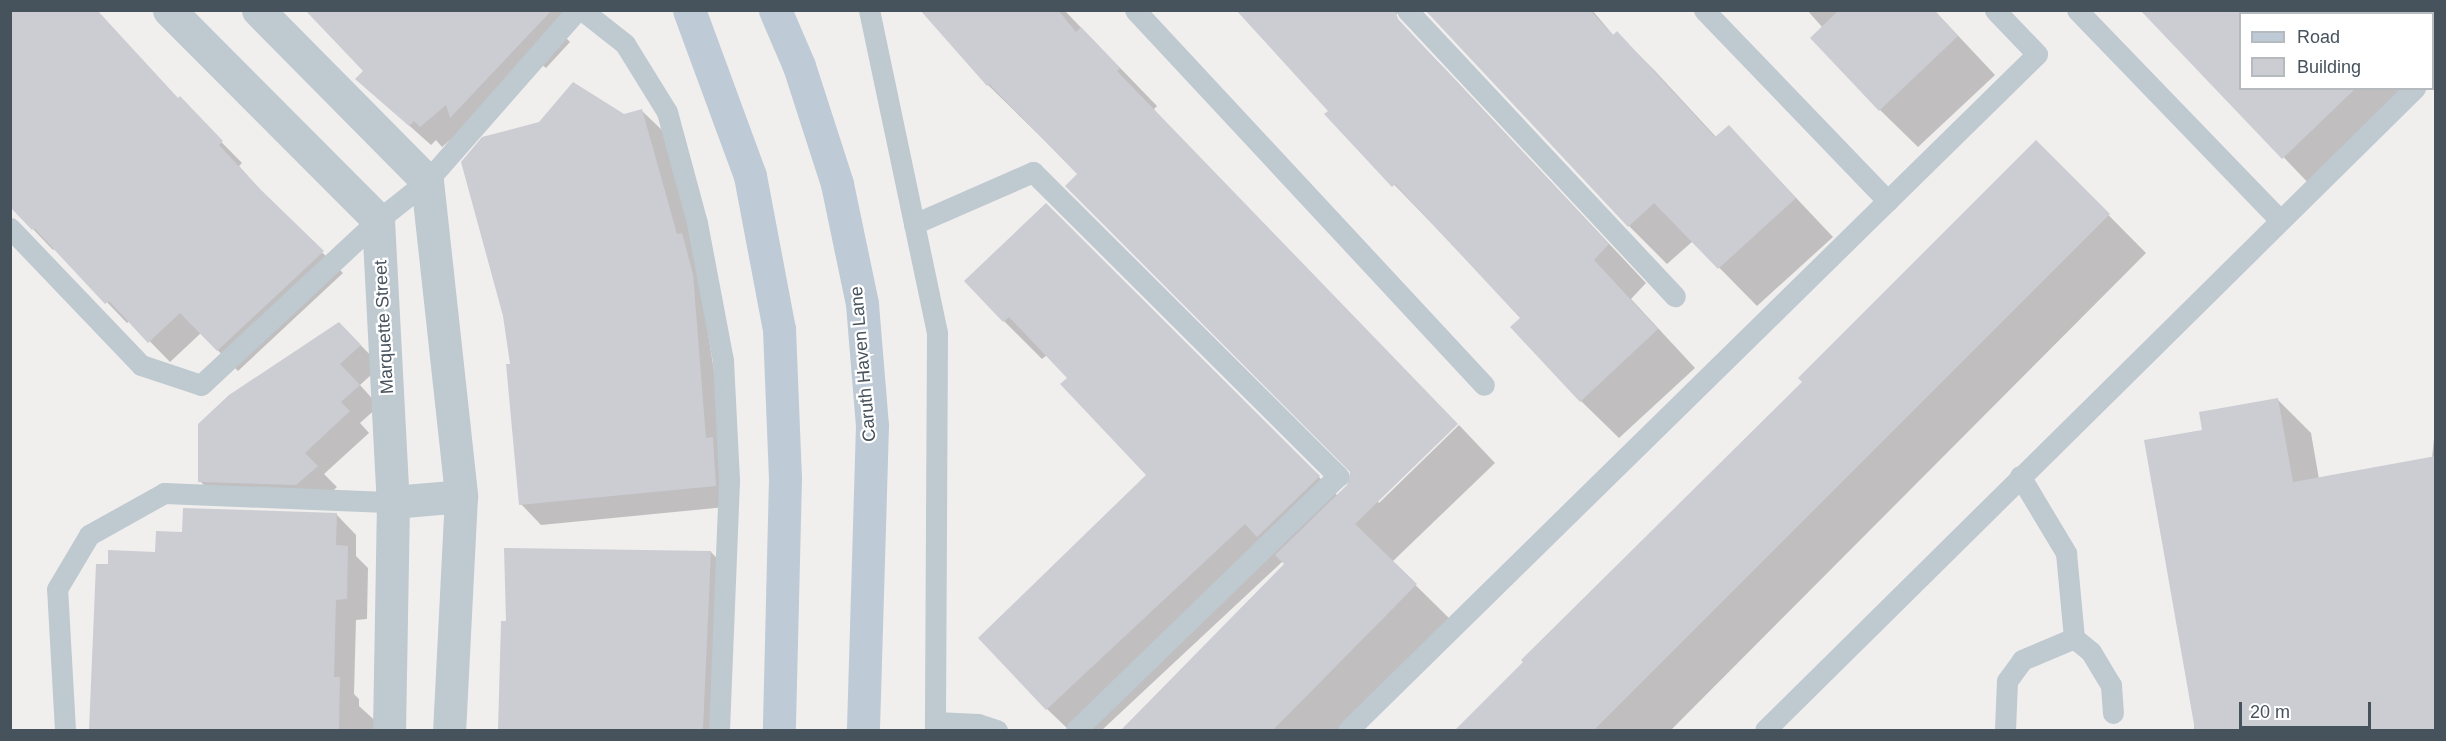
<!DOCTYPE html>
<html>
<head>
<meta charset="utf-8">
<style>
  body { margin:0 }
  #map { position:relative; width:2446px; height:741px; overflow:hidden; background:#f1eeee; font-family:Arial,sans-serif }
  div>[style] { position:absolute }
  .shadow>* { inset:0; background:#0003 }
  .building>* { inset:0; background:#cbcdd3 }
  .service>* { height:21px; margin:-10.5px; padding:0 10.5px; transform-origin:10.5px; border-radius:10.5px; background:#bec9d0 }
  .minor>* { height:33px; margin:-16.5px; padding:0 16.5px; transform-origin:16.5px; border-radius:16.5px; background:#bec9d0 }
  .secondary>* { height:33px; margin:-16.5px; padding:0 16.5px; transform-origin:16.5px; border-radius:16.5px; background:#becad5 }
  span { translate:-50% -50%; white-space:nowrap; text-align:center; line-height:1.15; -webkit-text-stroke:4.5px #fff; paint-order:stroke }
  .street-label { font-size:18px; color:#46525c }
  .frame { position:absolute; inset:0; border:12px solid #46525c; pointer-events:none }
  .legend { position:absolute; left:2239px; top:12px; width:195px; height:78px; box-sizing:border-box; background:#fff; border:2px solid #b5babe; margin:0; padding:8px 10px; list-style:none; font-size:18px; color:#46525c }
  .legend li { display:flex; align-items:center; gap:12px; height:30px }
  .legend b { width:30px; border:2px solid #b5babe }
  .scale { position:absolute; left:2239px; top:702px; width:132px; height:27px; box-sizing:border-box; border:3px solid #46525c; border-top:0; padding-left:8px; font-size:18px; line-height:21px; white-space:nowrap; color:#46525c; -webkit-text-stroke:4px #fff; paint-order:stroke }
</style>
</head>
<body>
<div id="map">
  <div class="shadow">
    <div style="clip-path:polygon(307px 10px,569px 10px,562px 34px,570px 42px,546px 68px,541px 64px,442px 147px,436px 140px,431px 145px,357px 79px,365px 71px)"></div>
    <div style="clip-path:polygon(922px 10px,1064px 10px,1157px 106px,1154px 109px,1379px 503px,1459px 425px,1495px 463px,1392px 562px,1454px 623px,1348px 730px,1123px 730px,1286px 564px,1283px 561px,1102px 730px,1069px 730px,1047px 709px,1148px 475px,1069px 378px,1047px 355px,1042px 359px,1004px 321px,1046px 205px,1338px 496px,1348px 486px,1352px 472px,1079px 174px,988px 85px)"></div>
    <div style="clip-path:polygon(1238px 10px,1401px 10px,1387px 23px,1409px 33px,1447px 71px,1646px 283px,1631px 299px,1695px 368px,1619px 438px,1581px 401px,1523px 318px,1326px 114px,1330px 111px)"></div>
    <div style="clip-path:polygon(1433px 10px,1592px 10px,1614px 36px,1617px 33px,1655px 71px,1717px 138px,1729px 127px,1833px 237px,1757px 306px,1693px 241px,1667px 264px,1629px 226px)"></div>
    <div style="clip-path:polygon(1807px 10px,1934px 10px,1995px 75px,1918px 147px,1880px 110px,1823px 28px)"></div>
    <div style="clip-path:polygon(2142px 10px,2436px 10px,2436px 77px,2432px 80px,2432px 14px,2240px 14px,2240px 88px,2423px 88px,2316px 191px)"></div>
    <div style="clip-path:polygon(179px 99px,242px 163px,239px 166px,274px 205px,343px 273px,238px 371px,201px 333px,170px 362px,130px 321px,127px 323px,55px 248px,53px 250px,33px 229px)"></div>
    <div style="clip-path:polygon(642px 111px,663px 131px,694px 247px,736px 506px,541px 525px,521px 504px,512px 365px,624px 116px)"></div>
    <div style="clip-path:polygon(2036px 142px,2146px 253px,1671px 730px,1457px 730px,1804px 382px)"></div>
    <div style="clip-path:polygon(339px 323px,381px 366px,360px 385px,379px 406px,360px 423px,369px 433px,324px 474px,337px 487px,317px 505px,220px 502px,200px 481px)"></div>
    <div style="clip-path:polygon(2278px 400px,2311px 433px,2319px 479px,2432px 458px,2436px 418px,2436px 730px,2194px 730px,2204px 431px)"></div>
    <div style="clip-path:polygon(336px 514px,356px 535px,356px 556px,368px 568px,367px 619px,356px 620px,354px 694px,359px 699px,359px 706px,382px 727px,381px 730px,88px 730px,91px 727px,109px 565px,157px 554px,183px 533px)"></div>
    <div style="clip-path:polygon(711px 552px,731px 573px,724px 730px,499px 730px,502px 622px)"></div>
  </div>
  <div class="building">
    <div style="clip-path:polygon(10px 10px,97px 10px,178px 98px,180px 96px,223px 141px,219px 145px,259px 188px,324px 251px,217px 351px,180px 313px,148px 343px,109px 301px,105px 304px,34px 228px,32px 230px,10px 207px)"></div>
    <div style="clip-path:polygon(305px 10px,552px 10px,450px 118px,446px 105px,420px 127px,414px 121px,409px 126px,355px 79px,363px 71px)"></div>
    <div style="clip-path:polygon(920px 10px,1058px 10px,1076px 32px,1081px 27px,1120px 68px,1117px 71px,1458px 424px,1355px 524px,1417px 584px,1273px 730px,1121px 730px,1284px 564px,1275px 555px,1347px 485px,1350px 472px,1065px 186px,1077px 174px,989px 84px,987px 86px)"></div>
    <div style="clip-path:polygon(1236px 10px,1395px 10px,1398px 19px,1609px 244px,1594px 260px,1658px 329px,1580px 402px,1510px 327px,1520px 318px,1395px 184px,1392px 187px,1324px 114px,1328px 111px)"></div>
    <div style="clip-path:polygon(1425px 10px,1590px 10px,1613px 35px,1617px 31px,1715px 137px,1729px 125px,1796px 198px,1718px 269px,1654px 203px,1628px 227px)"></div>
    <div style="clip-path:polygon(1839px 10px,1934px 10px,1958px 36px,1879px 111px,1810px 38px)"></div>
    <div style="clip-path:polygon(2140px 10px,2241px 10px,2241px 88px,2356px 88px,2282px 159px)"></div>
    <div style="clip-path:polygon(573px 82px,624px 114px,642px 109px,677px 234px,682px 233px,693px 274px,706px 438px,713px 437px,716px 486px,519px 505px,506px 364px,510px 364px,503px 316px,461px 162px,482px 137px,539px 122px)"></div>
    <div style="clip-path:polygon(2036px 140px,2110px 214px,1594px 730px,1455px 730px,1523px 662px,1521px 660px,1802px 382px,1798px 378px)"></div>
    <div style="clip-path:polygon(1046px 203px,1320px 476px,1257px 537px,1245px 524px,1046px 710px,978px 638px,1146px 475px,1060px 384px,1067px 378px,1009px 317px,1003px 322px,964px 281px)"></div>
    <div style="clip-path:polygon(339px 322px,361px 345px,340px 364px,360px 385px,341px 402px,350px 411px,305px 453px,318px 466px,296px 485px,198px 482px,198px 424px,229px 395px)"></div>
    <div style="clip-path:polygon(2278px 398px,2293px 482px,2436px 456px,2436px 730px,2195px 730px,2144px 440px,2202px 430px,2199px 412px)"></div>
    <div style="clip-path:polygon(183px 508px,337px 513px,336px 545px,348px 546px,347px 599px,336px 600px,334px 677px,340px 677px,339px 730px,89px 730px,96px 564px,108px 564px,108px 550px,155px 552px,156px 531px,182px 532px)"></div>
    <div style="clip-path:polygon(504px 548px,711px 551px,703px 730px,498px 730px,501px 621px,506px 621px)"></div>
  </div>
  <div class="service">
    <div style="left:582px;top:10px;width:55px;rotate:38.3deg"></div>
    <div style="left:625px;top:44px;width:80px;rotate:58.3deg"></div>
    <div style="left:667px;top:112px;width:115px;rotate:74.9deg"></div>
    <div style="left:697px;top:223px;width:140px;rotate:79.3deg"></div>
    <div style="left:723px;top:361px;width:120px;rotate:87.1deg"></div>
    <div style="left:729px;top:481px;width:249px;rotate:92.3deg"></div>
    <div style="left:869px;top:10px;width:330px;rotate:78.1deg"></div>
    <div style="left:937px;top:333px;width:397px;rotate:90.3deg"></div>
    <div style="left:1135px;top:10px;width:512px;rotate:47.06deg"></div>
    <div style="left:1407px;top:10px;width:392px;rotate:46.9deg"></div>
    <div style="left:1704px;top:10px;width:265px;rotate:46.1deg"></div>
    <div style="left:2077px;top:10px;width:292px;rotate:46deg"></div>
    <div style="left:2432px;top:24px;width:5px;rotate:37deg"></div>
    <div style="left:2432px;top:71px;width:5px;rotate:-37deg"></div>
    <div style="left:914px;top:224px;width:130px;rotate:-23.6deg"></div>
    <div style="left:1033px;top:172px;width:431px;rotate:44.9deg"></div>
    <div style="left:1338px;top:476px;width:365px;rotate:135.9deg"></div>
    <div style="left:10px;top:228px;width:190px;rotate:46.3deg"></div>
    <div style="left:141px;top:365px;width:63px;rotate:18.4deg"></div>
    <div style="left:201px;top:385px;width:242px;rotate:-43deg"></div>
    <div style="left:378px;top:220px;width:63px;rotate:-38.5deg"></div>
    <div style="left:427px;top:181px;width:227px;rotate:-48.7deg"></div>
    <div style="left:2020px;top:476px;width:90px;rotate:59.1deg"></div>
    <div style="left:2066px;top:553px;width:85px;rotate:84.6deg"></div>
    <div style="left:2074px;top:638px;width:22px;rotate:39deg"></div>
    <div style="left:2091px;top:652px;width:39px;rotate:59deg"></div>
    <div style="left:2111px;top:685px;width:28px;rotate:86deg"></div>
    <div style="left:935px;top:722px;width:43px;rotate:2.7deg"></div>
    <div style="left:978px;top:724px;width:20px;rotate:18deg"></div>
    <div style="left:65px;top:730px;width:141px;rotate:-93.2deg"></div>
    <div style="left:57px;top:589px;width:63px;rotate:-59.3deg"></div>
    <div style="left:89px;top:535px;width:86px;rotate:-29.2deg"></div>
    <div style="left:164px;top:493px;width:229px;rotate:2.3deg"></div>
    <div style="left:1348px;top:730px;width:965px;rotate:-44.45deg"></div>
    <div style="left:2037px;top:54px;width:61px;rotate:-133.7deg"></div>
    <div style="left:1765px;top:730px;width:914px;rotate:-44.65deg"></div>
    <div style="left:2005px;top:730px;width:49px;rotate:-87.7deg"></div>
    <div style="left:2007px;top:681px;width:26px;rotate:-54deg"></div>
    <div style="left:2022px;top:660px;width:56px;rotate:-22.9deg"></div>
  </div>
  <div class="minor">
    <div style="left:169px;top:10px;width:296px;rotate:45.1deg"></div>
    <div style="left:378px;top:220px;width:282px;rotate:87deg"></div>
    <div style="left:393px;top:502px;width:228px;rotate:91deg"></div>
    <div style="left:258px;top:10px;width:240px;rotate:45.3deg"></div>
    <div style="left:427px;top:181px;width:317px;rotate:83.8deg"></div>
    <div style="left:461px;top:496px;width:234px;rotate:92.9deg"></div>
    <div style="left:393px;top:502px;width:68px;rotate:-5deg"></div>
  </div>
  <div class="secondary">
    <div style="left:689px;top:10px;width:177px;rotate:69.8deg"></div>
    <div style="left:750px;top:176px;width:156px;rotate:79.3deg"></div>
    <div style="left:779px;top:329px;width:149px;rotate:87.7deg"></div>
    <div style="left:785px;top:478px;width:252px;rotate:91.4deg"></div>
    <div style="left:775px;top:10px;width:61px;rotate:66.8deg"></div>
    <div style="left:799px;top:66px;width:124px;rotate:72.1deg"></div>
    <div style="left:837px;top:184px;width:123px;rotate:78.2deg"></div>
    <div style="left:862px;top:304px;width:121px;rotate:85.3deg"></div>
    <div style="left:872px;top:425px;width:305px;rotate:91.7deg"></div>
  </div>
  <div class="street-label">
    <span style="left:384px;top:327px;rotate:-93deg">Marquette Street</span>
    <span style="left:863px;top:364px;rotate:-95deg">Caruth Haven Lane</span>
  </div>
  <div class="frame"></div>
  <ul class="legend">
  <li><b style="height:8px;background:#becad5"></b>Road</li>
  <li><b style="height:16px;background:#cbcdd3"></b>Building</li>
  </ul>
  <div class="scale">20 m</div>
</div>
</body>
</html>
